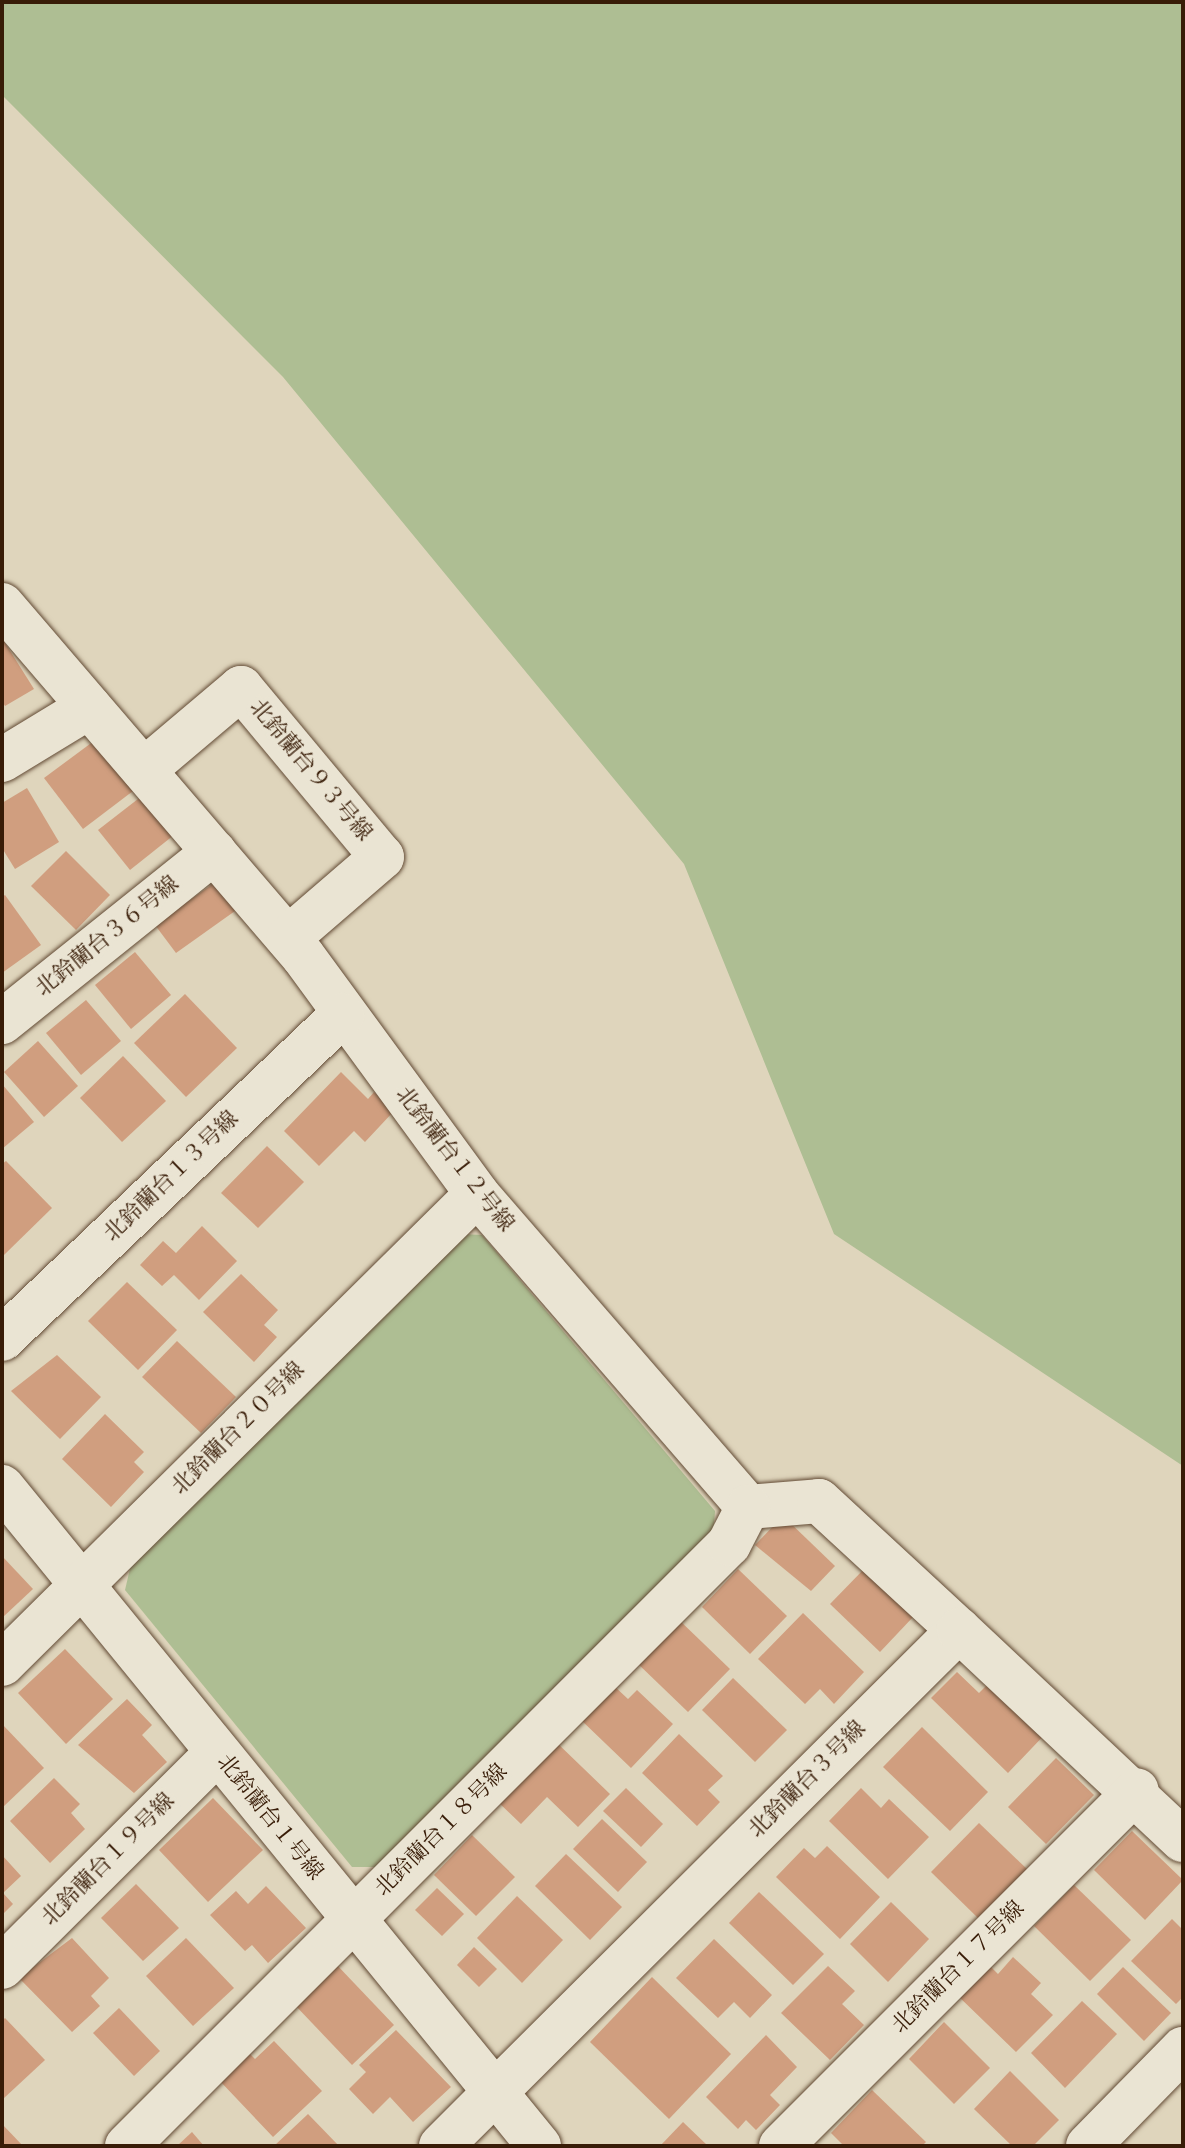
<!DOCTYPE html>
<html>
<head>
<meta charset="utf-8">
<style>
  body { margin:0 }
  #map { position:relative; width:1185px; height:2148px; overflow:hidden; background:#dfd5bc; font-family:"IM FELL English","Noto Serif JP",serif }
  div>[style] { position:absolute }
  .green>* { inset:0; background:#aebe93 }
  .building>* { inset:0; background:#d09e7f }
  .roads { filter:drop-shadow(0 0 2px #624a34) drop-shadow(0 0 2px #624a34) }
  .minor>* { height:44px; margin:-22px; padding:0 22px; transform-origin:22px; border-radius:22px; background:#eae4d3 }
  span { translate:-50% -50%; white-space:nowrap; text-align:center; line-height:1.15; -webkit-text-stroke:7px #eae4d3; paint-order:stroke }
  .street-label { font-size:22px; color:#381c07 }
  .frame { position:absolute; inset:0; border:4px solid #381c07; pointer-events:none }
</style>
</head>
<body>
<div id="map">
  <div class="green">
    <div style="clip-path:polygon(2px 2px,1183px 2px,1183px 1466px,834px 1234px,684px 864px,283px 377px,2px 95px)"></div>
    <div style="clip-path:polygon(461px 1234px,482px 1235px,715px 1511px,713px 1539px,378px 1867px,352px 1867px,125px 1590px,133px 1556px)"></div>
  </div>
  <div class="building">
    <div style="clip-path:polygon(2px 638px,34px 689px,5px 706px,2px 701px)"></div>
    <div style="clip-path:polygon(98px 738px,137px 788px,83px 829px,44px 778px)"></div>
    <div style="clip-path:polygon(27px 788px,59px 842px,15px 869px,2px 848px,2px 803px)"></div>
    <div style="clip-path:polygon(147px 792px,179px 831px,130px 870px,98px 830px)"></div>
    <div style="clip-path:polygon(66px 851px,110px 895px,76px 930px,31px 886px)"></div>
    <div style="clip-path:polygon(214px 883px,235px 911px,176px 953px,155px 925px)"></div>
    <div style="clip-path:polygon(5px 895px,41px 945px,2px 973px,2px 897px)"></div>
    <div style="clip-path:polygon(135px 952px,171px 995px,131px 1029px,95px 985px)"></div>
    <div style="clip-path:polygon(185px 994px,237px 1048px,186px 1097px,134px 1043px)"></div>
    <div style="clip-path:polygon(86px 1000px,121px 1041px,81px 1075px,46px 1033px)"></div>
    <div style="clip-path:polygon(38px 1041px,78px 1086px,44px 1117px,4px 1072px)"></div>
    <div style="clip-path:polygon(123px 1056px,166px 1101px,122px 1142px,80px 1098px)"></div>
    <div style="clip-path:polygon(341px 1072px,368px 1099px,374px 1092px,394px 1111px,365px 1142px,354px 1131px,319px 1166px,284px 1131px)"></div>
    <div style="clip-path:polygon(2px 1084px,34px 1122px,2px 1149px)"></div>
    <div style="clip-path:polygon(267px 1146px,304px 1182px,258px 1228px,221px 1193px)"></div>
    <div style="clip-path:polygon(6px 1161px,52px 1208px,4px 1255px,2px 1164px)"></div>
    <div style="clip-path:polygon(202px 1226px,237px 1261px,199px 1300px,174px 1275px,162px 1286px,140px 1265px,163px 1241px,176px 1253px)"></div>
    <div style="clip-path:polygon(241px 1274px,278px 1310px,264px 1325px,277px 1337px,254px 1362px,203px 1312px)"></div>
    <div style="clip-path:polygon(127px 1282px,177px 1330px,138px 1370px,88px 1321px)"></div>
    <div style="clip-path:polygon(177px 1341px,236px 1397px,201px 1433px,142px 1377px)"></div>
    <div style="clip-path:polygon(57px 1355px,101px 1397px,60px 1439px,11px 1391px)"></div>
    <div style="clip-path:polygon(105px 1414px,144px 1452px,134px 1462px,144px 1472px,111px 1507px,62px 1459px)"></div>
    <div style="clip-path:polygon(783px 1516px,835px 1566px,811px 1591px,755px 1545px)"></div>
    <div style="clip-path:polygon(2px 1556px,33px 1589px,2px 1618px)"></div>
    <div style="clip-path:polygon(865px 1568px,914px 1616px,880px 1652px,830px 1604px)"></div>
    <div style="clip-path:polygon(738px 1569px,787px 1616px,750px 1654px,702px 1607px)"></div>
    <div style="clip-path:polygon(803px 1613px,864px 1672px,834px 1704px,820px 1689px,805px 1704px,758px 1659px)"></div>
    <div style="clip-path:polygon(677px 1618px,730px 1669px,688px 1712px,635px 1661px)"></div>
    <div style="clip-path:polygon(65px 1649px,113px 1699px,66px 1744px,18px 1693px)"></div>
    <div style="clip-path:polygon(957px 1672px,979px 1693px,996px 1676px,1051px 1728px,1008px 1773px,931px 1698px)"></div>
    <div style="clip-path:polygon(733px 1678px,787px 1730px,755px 1762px,702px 1710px)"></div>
    <div style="clip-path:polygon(613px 1685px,628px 1699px,637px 1690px,673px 1724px,631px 1768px,580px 1719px)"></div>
    <div style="clip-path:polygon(127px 1699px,152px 1725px,142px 1735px,167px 1762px,134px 1793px,78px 1745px)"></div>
    <div style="clip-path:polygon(2px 1724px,44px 1768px,2px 1808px)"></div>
    <div style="clip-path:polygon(922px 1727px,988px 1792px,950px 1831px,883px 1767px)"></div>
    <div style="clip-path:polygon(679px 1734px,723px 1776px,708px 1790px,720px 1802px,697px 1826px,642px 1773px)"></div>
    <div style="clip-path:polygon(554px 1740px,610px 1794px,578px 1827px,547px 1797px,521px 1824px,496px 1800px)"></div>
    <div style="clip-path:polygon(1056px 1758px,1094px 1795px,1046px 1844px,1008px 1807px)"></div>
    <div style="clip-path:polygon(54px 1778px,80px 1804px,71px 1813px,85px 1829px,50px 1863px,10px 1821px)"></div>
    <div style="clip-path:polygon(626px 1788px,663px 1824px,641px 1847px,603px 1811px)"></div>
    <div style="clip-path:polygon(861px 1788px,881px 1808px,889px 1799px,929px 1837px,888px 1879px,829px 1821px)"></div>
    <div style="clip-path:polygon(213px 1798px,263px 1850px,208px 1902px,159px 1850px)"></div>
    <div style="clip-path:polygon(602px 1819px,647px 1862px,618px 1892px,573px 1849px)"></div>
    <div style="clip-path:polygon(979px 1823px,1028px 1870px,980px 1920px,931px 1872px)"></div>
    <div style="clip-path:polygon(1132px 1831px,1183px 1880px,1145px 1920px,1094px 1870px)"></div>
    <div style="clip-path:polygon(472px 1835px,515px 1877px,476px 1916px,434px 1875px)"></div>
    <div style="clip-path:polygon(827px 1846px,880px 1897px,840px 1939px,776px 1877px,804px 1848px,815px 1858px)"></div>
    <div style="clip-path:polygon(566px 1854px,622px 1907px,590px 1940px,535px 1886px)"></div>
    <div style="clip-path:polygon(2px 1855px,21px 1876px,3px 1893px,13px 1904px,2px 1915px)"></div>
    <div style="clip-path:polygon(136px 1884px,179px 1928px,143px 1961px,101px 1918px)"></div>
    <div style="clip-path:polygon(1074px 1885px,1131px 1940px,1090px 1981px,1034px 1926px)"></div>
    <div style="clip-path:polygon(266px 1886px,306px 1928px,268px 1963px,252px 1945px,245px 1951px,210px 1915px,236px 1891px,248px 1904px)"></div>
    <div style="clip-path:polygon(437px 1888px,464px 1914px,442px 1936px,415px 1910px)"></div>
    <div style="clip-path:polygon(759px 1892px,824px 1954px,793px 1985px,729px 1923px)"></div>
    <div style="clip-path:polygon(517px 1896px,563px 1940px,522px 1983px,477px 1938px)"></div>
    <div style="clip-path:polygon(891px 1902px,929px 1939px,888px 1982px,850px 1944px)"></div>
    <div style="clip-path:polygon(1172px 1919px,1183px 1930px,1183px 1997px,1176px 2004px,1131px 1961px)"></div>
    <div style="clip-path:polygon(72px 1938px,109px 1978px,91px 1996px,100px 2006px,72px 2032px,19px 1978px)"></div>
    <div style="clip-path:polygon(186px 1938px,234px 1988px,193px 2026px,146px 1976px)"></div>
    <div style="clip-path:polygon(714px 1939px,772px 1995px,750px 2018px,734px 2002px,718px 2018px,676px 1978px)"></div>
    <div style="clip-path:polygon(474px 1947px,497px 1969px,479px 1987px,457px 1965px)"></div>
    <div style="clip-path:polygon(1013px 1957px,1041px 1983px,1031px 1994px,1053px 2015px,1016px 2052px,956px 1994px,987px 1963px,998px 1974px)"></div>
    <div style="clip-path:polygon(335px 1963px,394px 2025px,352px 2065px,293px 2003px)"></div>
    <div style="clip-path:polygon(828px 1966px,855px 1991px,842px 2004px,864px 2025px,830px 2060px,781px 2013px)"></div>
    <div style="clip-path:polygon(1123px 1967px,1171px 2013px,1144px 2041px,1097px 1994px)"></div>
    <div style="clip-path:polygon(652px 1977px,731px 2054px,669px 2119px,590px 2042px)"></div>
    <div style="clip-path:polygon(1082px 2001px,1117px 2034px,1065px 2088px,1031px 2053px)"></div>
    <div style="clip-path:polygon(119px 2008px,160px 2051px,134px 2076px,93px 2033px)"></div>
    <div style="clip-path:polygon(5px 2018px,45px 2060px,3px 2099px,2px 2021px)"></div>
    <div style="clip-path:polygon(944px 2022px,990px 2068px,954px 2104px,909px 2059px)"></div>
    <div style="clip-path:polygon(396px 2030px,451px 2087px,413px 2122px,390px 2097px,373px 2114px,349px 2089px,366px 2072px,359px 2065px)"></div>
    <div style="clip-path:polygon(766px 2035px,797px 2067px,770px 2095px,780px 2105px,756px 2130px,746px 2120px,738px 2129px,706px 2097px)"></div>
    <div style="clip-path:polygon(274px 2041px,322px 2091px,273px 2137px,218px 2079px,247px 2051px,255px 2059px)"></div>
    <div style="clip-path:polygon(1010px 2071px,1059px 2120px,1033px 2146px,1012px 2146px,974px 2109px)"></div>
    <div style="clip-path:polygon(872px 2090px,926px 2142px,922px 2146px,844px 2146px,831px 2133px)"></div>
    <div style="clip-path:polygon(308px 2114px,339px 2146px,274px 2146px)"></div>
    <div style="clip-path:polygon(683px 2122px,708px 2146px,660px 2146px)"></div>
    <div style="clip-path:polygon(2px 2124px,23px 2146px,2px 2146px)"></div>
    <div style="clip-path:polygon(192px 2132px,204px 2146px,177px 2146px)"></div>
  </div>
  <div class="roads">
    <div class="minor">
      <div style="left:2px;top:605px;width:462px;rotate:49.4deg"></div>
      <div style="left:303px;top:956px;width:295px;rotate:53.8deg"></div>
      <div style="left:477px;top:1194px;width:414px;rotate:49.1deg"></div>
      <div style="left:748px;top:1507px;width:71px;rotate:-4.8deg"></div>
      <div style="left:819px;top:1501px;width:190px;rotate:42.7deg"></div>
      <div style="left:2px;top:760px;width:102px;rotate:-31.3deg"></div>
      <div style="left:144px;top:770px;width:127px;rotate:-40.2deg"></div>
      <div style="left:241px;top:688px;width:220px;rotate:50.2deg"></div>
      <div style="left:382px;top:857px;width:124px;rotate:139.2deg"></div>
      <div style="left:2px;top:1022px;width:272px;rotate:-38.7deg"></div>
      <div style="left:2px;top:1339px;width:470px;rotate:-43.6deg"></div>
      <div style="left:2px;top:1487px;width:850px;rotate:50.82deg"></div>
      <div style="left:2px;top:1664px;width:668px;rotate:-44.7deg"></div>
      <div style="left:2px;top:1967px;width:303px;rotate:-44.9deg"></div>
      <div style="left:127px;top:2146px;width:851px;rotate:-45deg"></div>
      <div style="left:729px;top:1544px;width:42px;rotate:-62.8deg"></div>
      <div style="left:441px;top:2146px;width:731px;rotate:-44.89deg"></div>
      <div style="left:959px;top:1630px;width:307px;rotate:43.2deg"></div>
      <div style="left:781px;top:2146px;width:503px;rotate:-45deg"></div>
      <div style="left:1088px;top:2146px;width:136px;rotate:-45.6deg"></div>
    </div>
  </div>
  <div class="street-label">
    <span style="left:310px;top:771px;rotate:50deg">北鈴蘭台９３号線</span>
    <span style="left:108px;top:937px;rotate:-39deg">北鈴蘭台３６号線</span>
    <span style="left:454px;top:1160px;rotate:52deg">北鈴蘭台１２号線</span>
    <span style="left:172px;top:1177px;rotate:-44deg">北鈴蘭台１３号線</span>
    <span style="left:239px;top:1429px;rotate:-45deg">北鈴蘭台２０号線</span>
    <span style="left:808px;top:1780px;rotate:-45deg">北鈴蘭台３号線</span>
    <span style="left:269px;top:1818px;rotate:51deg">北鈴蘭台１号線</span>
    <span style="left:442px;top:1831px;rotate:-45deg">北鈴蘭台１８号線</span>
    <span style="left:109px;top:1860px;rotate:-45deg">北鈴蘭台１９号線</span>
    <span style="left:959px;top:1968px;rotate:-45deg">北鈴蘭台１７号線</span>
  </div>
  <div class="frame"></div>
</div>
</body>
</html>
